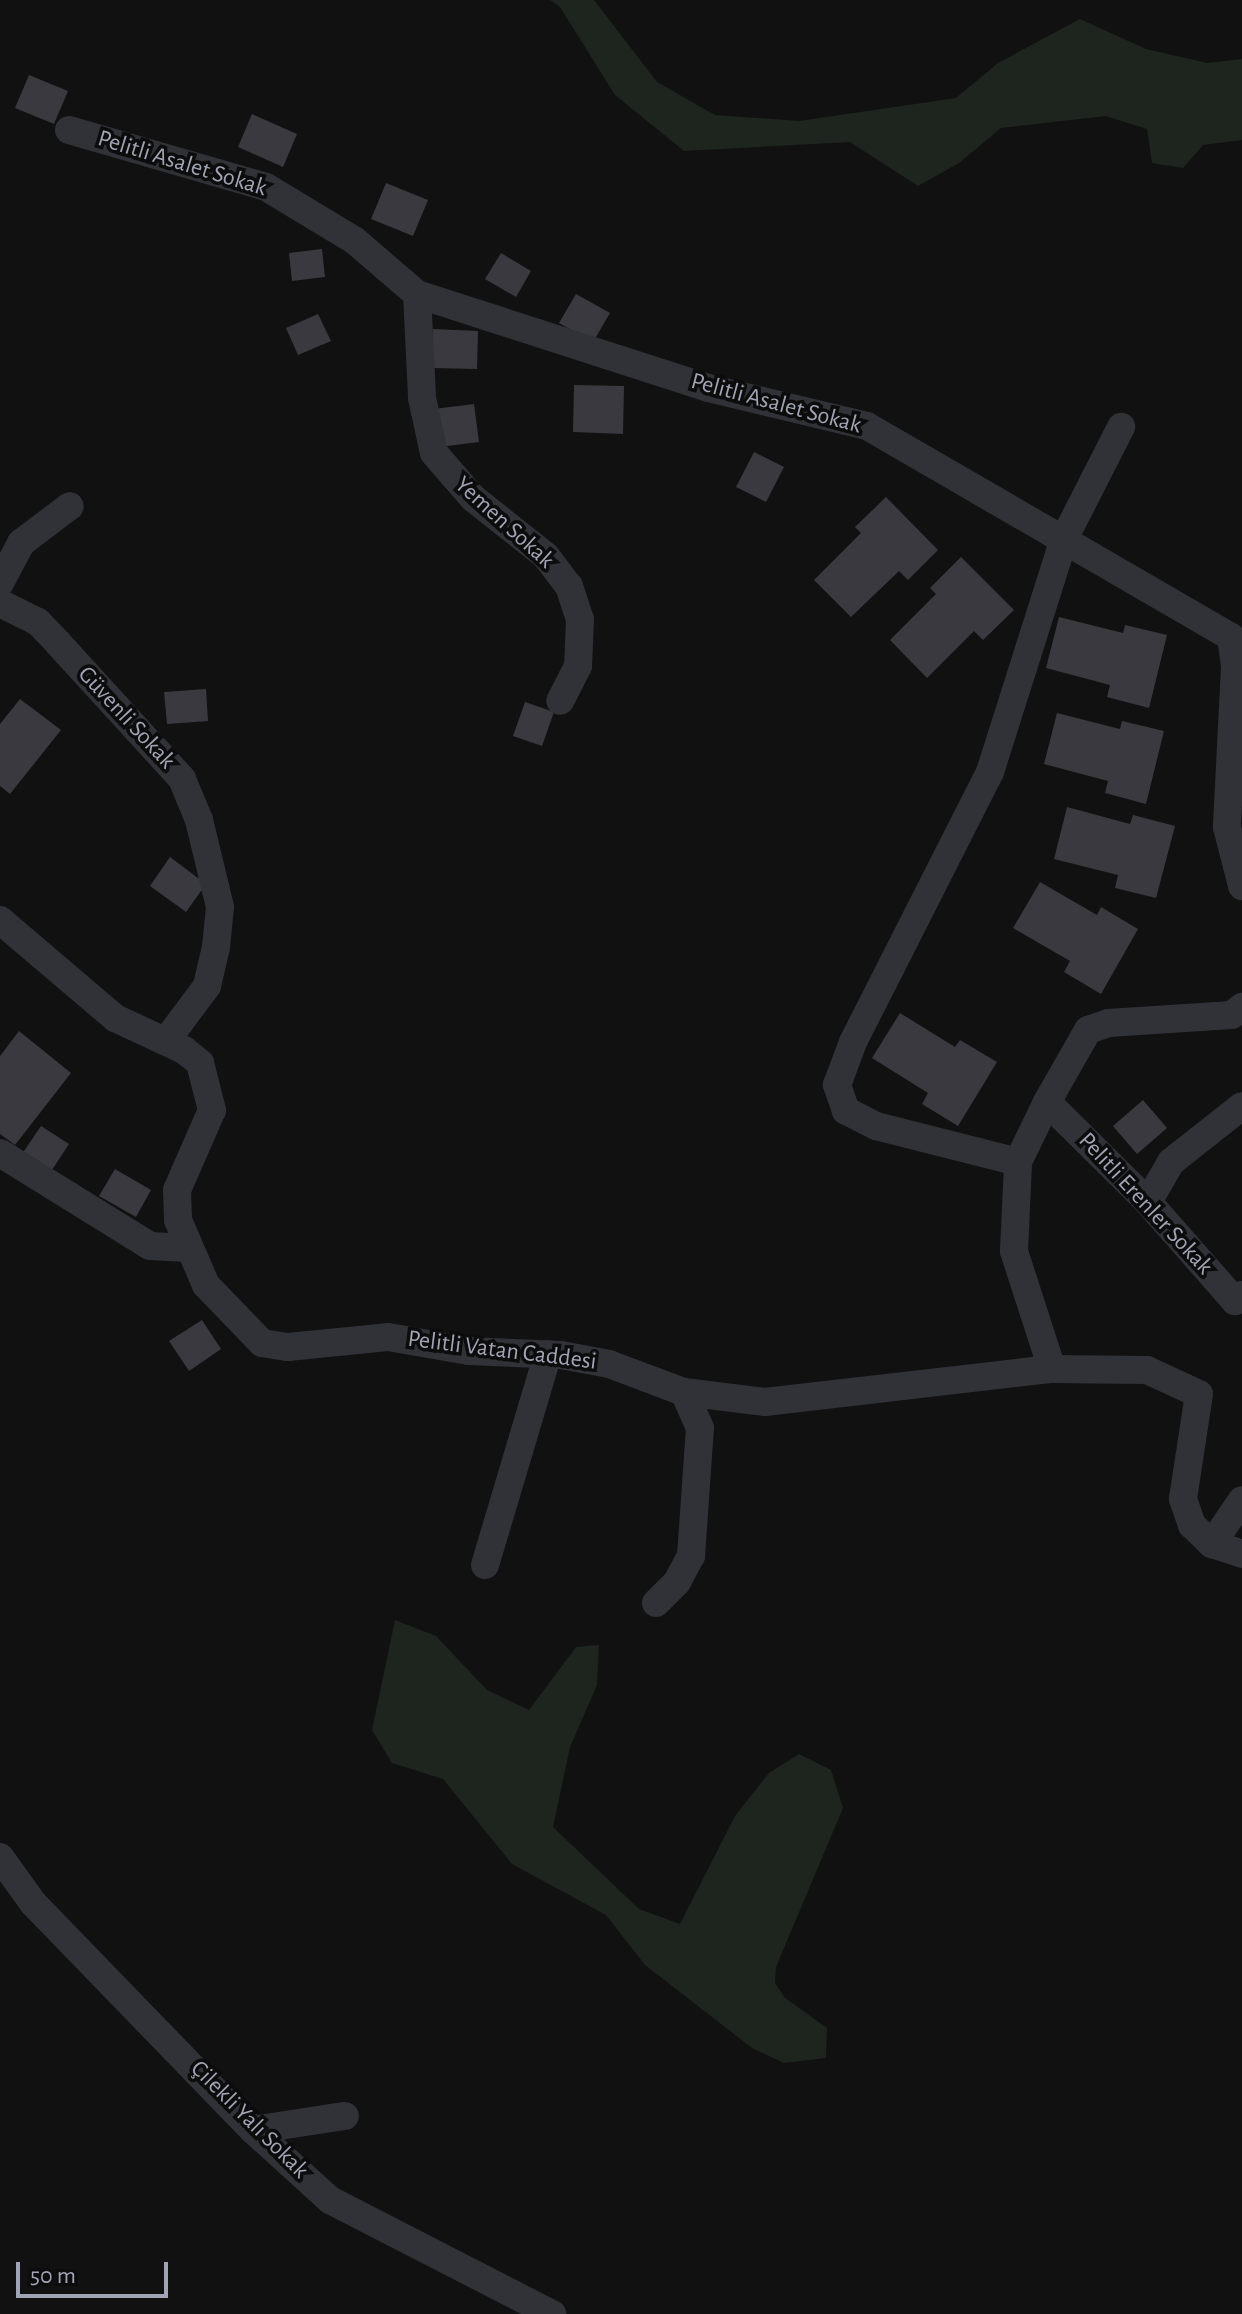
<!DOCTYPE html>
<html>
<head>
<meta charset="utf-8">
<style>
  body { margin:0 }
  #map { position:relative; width:1242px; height:2314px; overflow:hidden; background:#111112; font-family:"Alegreya Sans",sans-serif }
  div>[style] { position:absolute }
  .green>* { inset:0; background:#1d251e }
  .building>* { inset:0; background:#3a393f }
  .minor>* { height:28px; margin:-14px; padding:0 14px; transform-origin:14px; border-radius:14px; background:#313238 }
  span { translate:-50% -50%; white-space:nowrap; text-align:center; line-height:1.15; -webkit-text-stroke:7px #0c0c0d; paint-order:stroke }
  .street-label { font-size:24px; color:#a1a4b4 }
  .scale { position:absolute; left:16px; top:2262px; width:152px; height:36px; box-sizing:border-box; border:4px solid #a1a4b4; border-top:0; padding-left:10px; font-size:24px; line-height:28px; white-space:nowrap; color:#a1a4b4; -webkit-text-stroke:6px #0c0c0d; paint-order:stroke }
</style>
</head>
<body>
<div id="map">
  <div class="green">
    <div style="clip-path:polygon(550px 0,594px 0,657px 82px,715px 115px,799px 121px,956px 98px,998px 63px,1080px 19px,1146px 49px,1207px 63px,1242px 59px,1242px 140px,1203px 145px,1183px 168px,1152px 163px,1147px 129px,1106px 116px,1001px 128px,959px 163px,918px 186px,850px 142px,684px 151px,615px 95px,560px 7px)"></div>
    <div style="clip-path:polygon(395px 1620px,436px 1636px,487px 1690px,529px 1710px,576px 1647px,599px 1645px,597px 1685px,570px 1747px,553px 1827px,639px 1909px,680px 1924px,735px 1816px,769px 1773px,799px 1754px,831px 1770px,843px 1808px,776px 1967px,775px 1983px,785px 1998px,827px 2028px,826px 2058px,784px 2063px,752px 2048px,645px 1965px,606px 1915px,512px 1864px,443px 1779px,392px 1763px,372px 1730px)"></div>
  </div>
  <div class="building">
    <div style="clip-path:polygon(29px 75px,68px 91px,54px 124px,15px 108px)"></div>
    <div style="clip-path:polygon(252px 114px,297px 134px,283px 167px,238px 147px)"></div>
    <div style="clip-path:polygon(386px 183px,428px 200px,413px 236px,371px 219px)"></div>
    <div style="clip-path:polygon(322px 249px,325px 277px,292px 281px,289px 253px)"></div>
    <div style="clip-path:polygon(501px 253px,531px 271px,516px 297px,485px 279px)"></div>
    <div style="clip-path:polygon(576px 294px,610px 313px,593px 342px,559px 323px)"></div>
    <div style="clip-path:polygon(318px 314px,331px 341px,298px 355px,286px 328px)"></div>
    <div style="clip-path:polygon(433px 329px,478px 331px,477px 369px,432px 368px)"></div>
    <div style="clip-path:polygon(574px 385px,624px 386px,623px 434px,573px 432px)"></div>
    <div style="clip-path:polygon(474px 404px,479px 442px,439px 447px,434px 409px)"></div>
    <div style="clip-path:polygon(754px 452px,784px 467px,766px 502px,736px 487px)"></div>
    <div style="clip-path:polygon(886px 497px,938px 550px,908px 580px,899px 571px,851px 617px,814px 580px,861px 533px,855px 527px)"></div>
    <div style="clip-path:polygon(961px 557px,1014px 610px,983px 640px,974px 631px,927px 678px,890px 640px,936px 594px,930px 588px)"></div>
    <div style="clip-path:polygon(1059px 617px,1123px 633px,1125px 625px,1167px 635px,1149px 708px,1107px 697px,1110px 685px,1046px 668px)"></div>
    <div style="clip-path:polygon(206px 689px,208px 721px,167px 724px,164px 692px)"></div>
    <div style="clip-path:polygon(20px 699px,61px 730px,10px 794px,0 786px,0 724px)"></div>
    <div style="clip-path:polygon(525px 702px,554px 712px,542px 746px,513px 736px)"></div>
    <div style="clip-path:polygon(1057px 713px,1120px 729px,1122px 721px,1164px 731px,1146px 804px,1105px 793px,1108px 781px,1044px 764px)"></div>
    <div style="clip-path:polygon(1067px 807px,1130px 824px,1133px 815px,1175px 826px,1156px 898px,1115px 888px,1118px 875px,1054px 859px)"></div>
    <div style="clip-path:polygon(170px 857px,206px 884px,186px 912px,150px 886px)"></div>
    <div style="clip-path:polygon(1040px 882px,1097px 915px,1101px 907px,1138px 929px,1101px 994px,1064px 972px,1070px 961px,1013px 928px)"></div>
    <div style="clip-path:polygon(900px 1013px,955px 1047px,960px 1040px,997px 1062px,958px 1126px,922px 1104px,928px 1093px,872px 1058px)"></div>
    <div style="clip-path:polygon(19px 1031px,71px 1073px,15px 1145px,0 1134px,0 1056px)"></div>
    <div style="clip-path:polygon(1143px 1100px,1167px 1128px,1137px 1154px,1113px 1126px)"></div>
    <div style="clip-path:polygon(41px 1126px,69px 1144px,48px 1176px,20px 1157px)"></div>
    <div style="clip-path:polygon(115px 1169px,151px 1190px,136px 1217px,99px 1196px)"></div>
    <div style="clip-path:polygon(202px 1320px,221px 1349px,189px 1371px,169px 1341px)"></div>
  </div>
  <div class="minor">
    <div style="left:69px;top:130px;width:205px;rotate:16.1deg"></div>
    <div style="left:266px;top:187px;width:103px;rotate:31.1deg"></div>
    <div style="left:354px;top:240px;width:83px;rotate:40.6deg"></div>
    <div style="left:417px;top:294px;width:306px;rotate:17.9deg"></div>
    <div style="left:708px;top:388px;width:163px;rotate:13.4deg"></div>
    <div style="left:867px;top:426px;width:421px;rotate:30.1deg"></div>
    <div style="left:1231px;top:637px;width:30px;rotate:82deg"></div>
    <div style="left:1235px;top:667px;width:160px;rotate:92.9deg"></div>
    <div style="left:1227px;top:827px;width:61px;rotate:75.7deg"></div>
    <div style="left:417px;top:294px;width:104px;rotate:87.2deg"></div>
    <div style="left:422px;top:398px;width:56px;rotate:77.7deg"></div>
    <div style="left:434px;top:453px;width:60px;rotate:49.1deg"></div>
    <div style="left:473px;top:498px;width:93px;rotate:38.5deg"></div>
    <div style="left:546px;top:556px;width:38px;rotate:53deg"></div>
    <div style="left:569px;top:586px;width:35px;rotate:72deg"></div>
    <div style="left:580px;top:619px;width:47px;rotate:92.4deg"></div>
    <div style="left:578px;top:666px;width:39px;rotate:117deg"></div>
    <div style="left:0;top:583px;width:45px;rotate:-62.3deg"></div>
    <div style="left:21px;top:543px;width:61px;rotate:-37.1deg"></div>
    <div style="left:0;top:603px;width:42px;rotate:26.6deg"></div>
    <div style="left:38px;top:622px;width:29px;rotate:46deg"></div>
    <div style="left:58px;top:643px;width:184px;rotate:47.6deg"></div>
    <div style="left:182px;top:779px;width:44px;rotate:67.5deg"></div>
    <div style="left:199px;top:820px;width:89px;rotate:76.4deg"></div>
    <div style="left:220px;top:907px;width:40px;rotate:95.7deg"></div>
    <div style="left:216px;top:947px;width:40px;rotate:103deg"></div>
    <div style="left:207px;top:986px;width:69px;rotate:126.7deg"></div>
    <div style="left:0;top:920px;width:151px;rotate:40.4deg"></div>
    <div style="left:115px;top:1018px;width:76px;rotate:24.9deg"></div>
    <div style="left:184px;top:1050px;width:21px;rotate:39deg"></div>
    <div style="left:200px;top:1063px;width:49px;rotate:75.7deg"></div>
    <div style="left:212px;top:1110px;width:87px;rotate:113.6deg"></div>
    <div style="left:177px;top:1190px;width:30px;rotate:88deg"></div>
    <div style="left:178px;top:1220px;width:71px;rotate:66.7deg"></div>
    <div style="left:206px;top:1285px;width:81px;rotate:46deg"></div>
    <div style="left:262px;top:1343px;width:26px;rotate:9deg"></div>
    <div style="left:288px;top:1347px;width:100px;rotate:-5.7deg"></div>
    <div style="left:388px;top:1337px;width:82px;rotate:9.8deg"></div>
    <div style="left:469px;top:1351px;width:92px;rotate:2.5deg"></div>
    <div style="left:561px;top:1355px;width:49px;rotate:10.6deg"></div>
    <div style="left:609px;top:1364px;width:80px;rotate:20.5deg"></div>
    <div style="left:684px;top:1392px;width:82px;rotate:7deg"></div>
    <div style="left:765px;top:1402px;width:289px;rotate:-6.6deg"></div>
    <div style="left:1052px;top:1369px;width:95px;rotate:0.6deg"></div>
    <div style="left:1147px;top:1370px;width:57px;rotate:24.8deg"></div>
    <div style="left:1199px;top:1394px;width:106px;rotate:98.7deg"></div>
    <div style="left:1183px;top:1499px;width:28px;rotate:71deg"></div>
    <div style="left:1192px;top:1525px;width:28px;rotate:44deg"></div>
    <div style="left:1212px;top:1544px;width:32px;rotate:18deg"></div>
    <div style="left:1047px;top:1102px;width:142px;rotate:44.7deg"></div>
    <div style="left:1148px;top:1202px;width:132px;rotate:48.7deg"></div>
    <div style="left:1235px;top:1301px;width:9px;rotate:-41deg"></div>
    <div style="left:0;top:1153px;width:176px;rotate:31.8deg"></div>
    <div style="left:150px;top:1246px;width:37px;rotate:3deg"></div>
    <div style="left:1018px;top:1162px;width:146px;rotate:-165.8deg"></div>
    <div style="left:876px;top:1126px;width:34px;rotate:-153deg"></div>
    <div style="left:846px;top:1111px;width:28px;rotate:-109deg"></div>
    <div style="left:837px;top:1085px;width:46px;rotate:-69.6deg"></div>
    <div style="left:853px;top:1042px;width:303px;rotate:-63.1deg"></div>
    <div style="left:990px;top:772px;width:244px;rotate:-72.4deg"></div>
    <div style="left:1064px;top:539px;width:126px;rotate:-63deg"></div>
    <div style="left:1148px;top:1202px;width:46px;rotate:-60.1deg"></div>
    <div style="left:1171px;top:1162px;width:90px;rotate:-38.3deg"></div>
    <div style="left:1052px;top:1369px;width:124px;rotate:-107.9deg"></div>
    <div style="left:1014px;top:1251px;width:89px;rotate:-87.4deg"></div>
    <div style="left:1018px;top:1162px;width:67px;rotate:-64.2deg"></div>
    <div style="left:1047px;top:1102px;width:83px;rotate:-60.3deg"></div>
    <div style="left:1088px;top:1030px;width:21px;rotate:-19deg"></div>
    <div style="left:1108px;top:1023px;width:124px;rotate:-3.7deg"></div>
    <div style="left:1232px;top:1015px;width:13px;rotate:-39deg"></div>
    <div style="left:1212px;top:1544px;width:53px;rotate:-55.7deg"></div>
    <div style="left:485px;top:1565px;width:220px;rotate:-73.4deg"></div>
    <div style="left:656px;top:1603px;width:30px;rotate:-45deg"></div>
    <div style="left:677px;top:1582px;width:30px;rotate:-62deg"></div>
    <div style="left:691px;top:1556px;width:128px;rotate:-86deg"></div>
    <div style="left:700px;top:1428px;width:39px;rotate:-114deg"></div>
    <div style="left:0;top:1857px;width:57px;rotate:54.3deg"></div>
    <div style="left:33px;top:1903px;width:316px;rotate:45.9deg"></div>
    <div style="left:253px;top:2130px;width:104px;rotate:42.3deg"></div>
    <div style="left:330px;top:2200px;width:250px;rotate:27.2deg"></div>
    <div style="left:253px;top:2130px;width:93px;rotate:-8.7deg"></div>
  </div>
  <div class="street-label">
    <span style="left:182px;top:164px;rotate:17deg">Pelitli Asalet Sokak</span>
    <span style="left:776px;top:404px;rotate:15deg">Pelitli Asalet Sokak</span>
    <span style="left:504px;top:523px;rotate:42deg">Yemen Sokak</span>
    <span style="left:126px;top:718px;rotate:47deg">Güvenli Sokak</span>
    <span style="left:1145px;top:1204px;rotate:47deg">Pelitli Erenler Sokak</span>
    <span style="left:502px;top:1351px;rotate:7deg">Pelitli Vatan Caddesi</span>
    <span style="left:249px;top:2120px;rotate:45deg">Çilekli Yalı Sokak</span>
  </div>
  <div class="scale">50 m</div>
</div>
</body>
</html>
